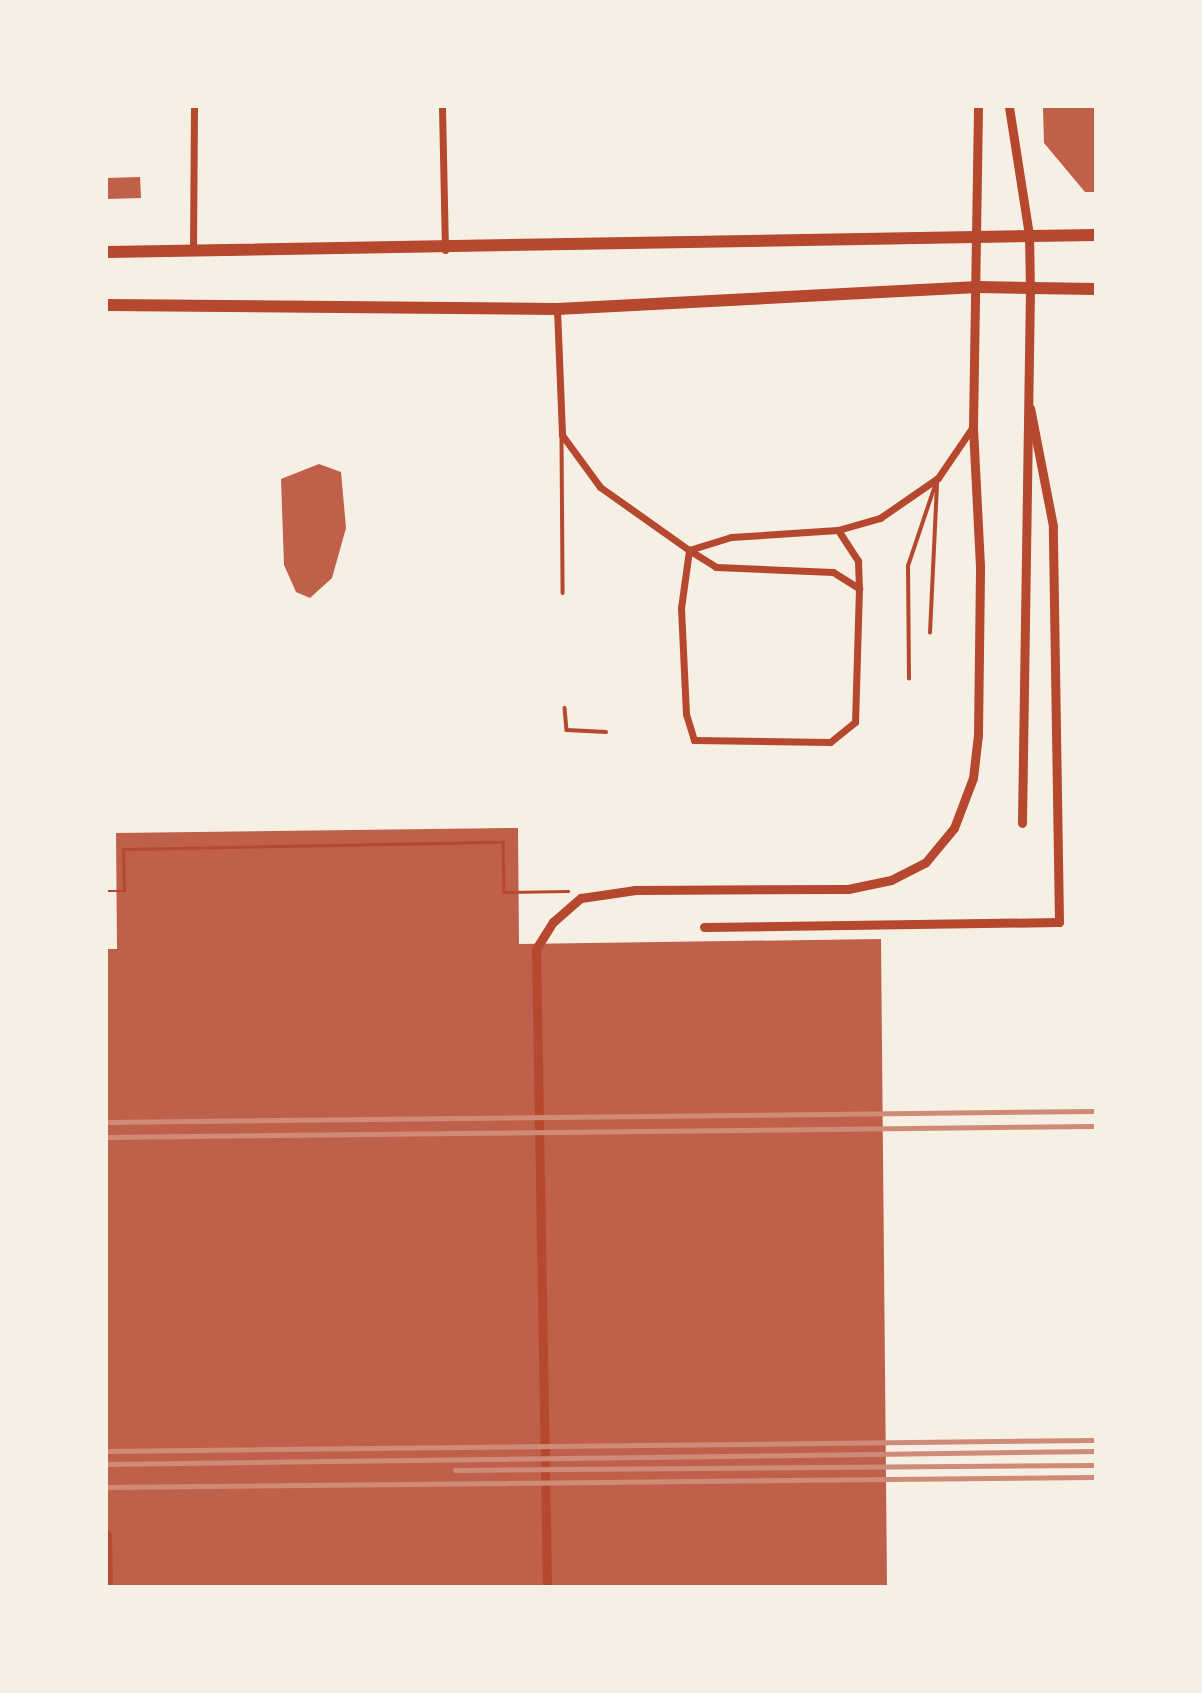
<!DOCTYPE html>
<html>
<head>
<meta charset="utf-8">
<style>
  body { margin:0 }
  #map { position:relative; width:1202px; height:1693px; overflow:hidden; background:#f6efe4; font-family:Inter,sans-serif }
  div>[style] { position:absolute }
  .building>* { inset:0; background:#bf614a }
  .path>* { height:2.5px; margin:-1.25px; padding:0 1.25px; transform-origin:1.25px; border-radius:1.25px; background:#b5482f }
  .service>* { height:3.5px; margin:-1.75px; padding:0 1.75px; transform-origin:1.75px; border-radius:1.75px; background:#b5482f }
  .minor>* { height:7px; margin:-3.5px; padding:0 3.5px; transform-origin:3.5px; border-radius:3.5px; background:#b5482f }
  .tertiary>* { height:9px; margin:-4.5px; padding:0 4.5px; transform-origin:4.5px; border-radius:4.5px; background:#b5482f }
  .primary>* { height:12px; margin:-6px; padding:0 6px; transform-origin:6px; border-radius:6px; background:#b5482f }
  .rail>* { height:5px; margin:-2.5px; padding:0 2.5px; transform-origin:2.5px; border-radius:2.5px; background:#cf8b77 }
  span { translate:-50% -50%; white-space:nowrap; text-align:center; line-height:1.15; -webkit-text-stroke:7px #f6efe4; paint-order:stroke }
  .frame { position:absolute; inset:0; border:108px solid #f6efe4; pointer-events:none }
</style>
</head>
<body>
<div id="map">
  <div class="building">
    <div style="clip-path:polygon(1043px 107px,1095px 107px,1095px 192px,1085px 192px,1044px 143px)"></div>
    <div style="clip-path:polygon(140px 177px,141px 198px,107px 199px,107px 178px)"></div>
    <div style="clip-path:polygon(319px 464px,341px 472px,346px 528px,332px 578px,310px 598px,296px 592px,284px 565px,281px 479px)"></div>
    <div style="clip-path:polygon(518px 828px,519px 944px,881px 939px,887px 1586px,107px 1586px,107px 949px,117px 949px,116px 833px)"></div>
  </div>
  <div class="path">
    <div style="left:107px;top:891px;width:17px"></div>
    <div style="left:124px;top:891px;width:42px;rotate:-91.4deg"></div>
    <div style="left:123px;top:849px;width:380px;rotate:-1.1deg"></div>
    <div style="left:503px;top:842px;width:50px;rotate:88.9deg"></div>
    <div style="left:504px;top:892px;width:64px;rotate:-0.9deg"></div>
  </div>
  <div class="service">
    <div style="left:562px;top:438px;width:155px;rotate:89.6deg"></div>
    <div style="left:930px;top:633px;width:150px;rotate:-87.3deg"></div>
    <div style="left:909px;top:679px;width:113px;rotate:-90.5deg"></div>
    <div style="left:908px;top:566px;width:88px;rotate:-71.4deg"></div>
    <div style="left:565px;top:708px;width:22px;rotate:85deg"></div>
    <div style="left:567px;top:730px;width:39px;rotate:3deg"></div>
  </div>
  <div class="minor">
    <div style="left:442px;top:107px;width:143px;rotate:88.8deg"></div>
    <div style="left:193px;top:251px;width:144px;rotate:-89.6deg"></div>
    <div style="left:557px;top:309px;width:126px;rotate:87.7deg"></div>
    <div style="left:562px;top:435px;width:64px;rotate:53.8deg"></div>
    <div style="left:600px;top:487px;width:109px;rotate:35.3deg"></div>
    <div style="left:689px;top:550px;width:44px;rotate:-17.2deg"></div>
    <div style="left:731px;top:537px;width:107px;rotate:-3.7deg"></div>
    <div style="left:838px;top:530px;width:44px;rotate:-15.9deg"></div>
    <div style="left:880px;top:518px;width:70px;rotate:-34.6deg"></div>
    <div style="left:938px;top:478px;width:60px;rotate:-55.8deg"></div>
    <div style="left:838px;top:530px;width:37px;rotate:57deg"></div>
    <div style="left:858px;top:561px;width:27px;rotate:88deg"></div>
    <div style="left:859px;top:588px;width:134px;rotate:91.7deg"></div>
    <div style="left:855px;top:722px;width:32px;rotate:141deg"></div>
    <div style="left:830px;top:742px;width:136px;rotate:-179.2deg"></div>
    <div style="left:694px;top:740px;width:27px;rotate:-107deg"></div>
    <div style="left:686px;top:714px;width:106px;rotate:-92.7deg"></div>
    <div style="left:681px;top:608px;width:59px;rotate:-82.1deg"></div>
    <div style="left:689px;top:550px;width:32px;rotate:32deg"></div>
    <div style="left:716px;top:567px;width:117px;rotate:2.4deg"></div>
    <div style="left:833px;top:572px;width:31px;rotate:32deg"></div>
  </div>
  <div class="tertiary">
    <div style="left:1009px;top:107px;width:129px;rotate:81.1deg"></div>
    <div style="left:1029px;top:234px;width:55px;rotate:89deg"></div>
    <div style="left:1030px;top:289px;width:534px;rotate:90.86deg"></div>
    <div style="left:704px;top:927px;width:355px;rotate:-0.8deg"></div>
    <div style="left:1059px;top:922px;width:396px;rotate:-90.9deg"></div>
    <div style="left:1053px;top:526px;width:120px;rotate:-101deg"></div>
    <div style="left:107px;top:1535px;width:51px;rotate:88.9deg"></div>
    <div style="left:547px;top:1586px;width:637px;rotate:-90.99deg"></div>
    <div style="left:536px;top:949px;width:32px;rotate:-58deg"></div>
    <div style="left:553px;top:922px;width:37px;rotate:-41deg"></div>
    <div style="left:581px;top:898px;width:55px;rotate:-8.4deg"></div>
    <div style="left:635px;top:890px;width:213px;rotate:-0.3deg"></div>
    <div style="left:848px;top:889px;width:44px;rotate:-11.8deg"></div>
    <div style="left:891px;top:880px;width:38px;rotate:-27deg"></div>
    <div style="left:925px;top:863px;width:45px;rotate:-50.4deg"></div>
    <div style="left:954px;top:828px;width:53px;rotate:-69.2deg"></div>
    <div style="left:973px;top:778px;width:43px;rotate:-83.4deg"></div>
    <div style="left:978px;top:735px;width:169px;rotate:-89.3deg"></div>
    <div style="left:980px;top:566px;width:139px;rotate:-92.9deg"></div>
    <div style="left:973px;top:427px;width:320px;rotate:-89.1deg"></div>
  </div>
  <div class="primary">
    <div style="left:107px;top:252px;width:988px;rotate:-0.99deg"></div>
    <div style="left:107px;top:305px;width:450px;rotate:0.5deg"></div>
    <div style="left:557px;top:309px;width:421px;rotate:-3deg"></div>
    <div style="left:977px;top:287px;width:118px;rotate:1deg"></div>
  </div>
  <div class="rail">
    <div style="left:107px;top:1122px;width:988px;rotate:-0.64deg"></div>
    <div style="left:107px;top:1137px;width:988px;rotate:-0.64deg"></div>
    <div style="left:107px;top:1451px;width:988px;rotate:-0.64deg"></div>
    <div style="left:107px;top:1464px;width:988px;rotate:-0.75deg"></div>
    <div style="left:455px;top:1470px;width:640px;rotate:-0.45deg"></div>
    <div style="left:107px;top:1487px;width:988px;rotate:-0.58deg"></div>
  </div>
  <div class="frame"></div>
</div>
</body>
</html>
